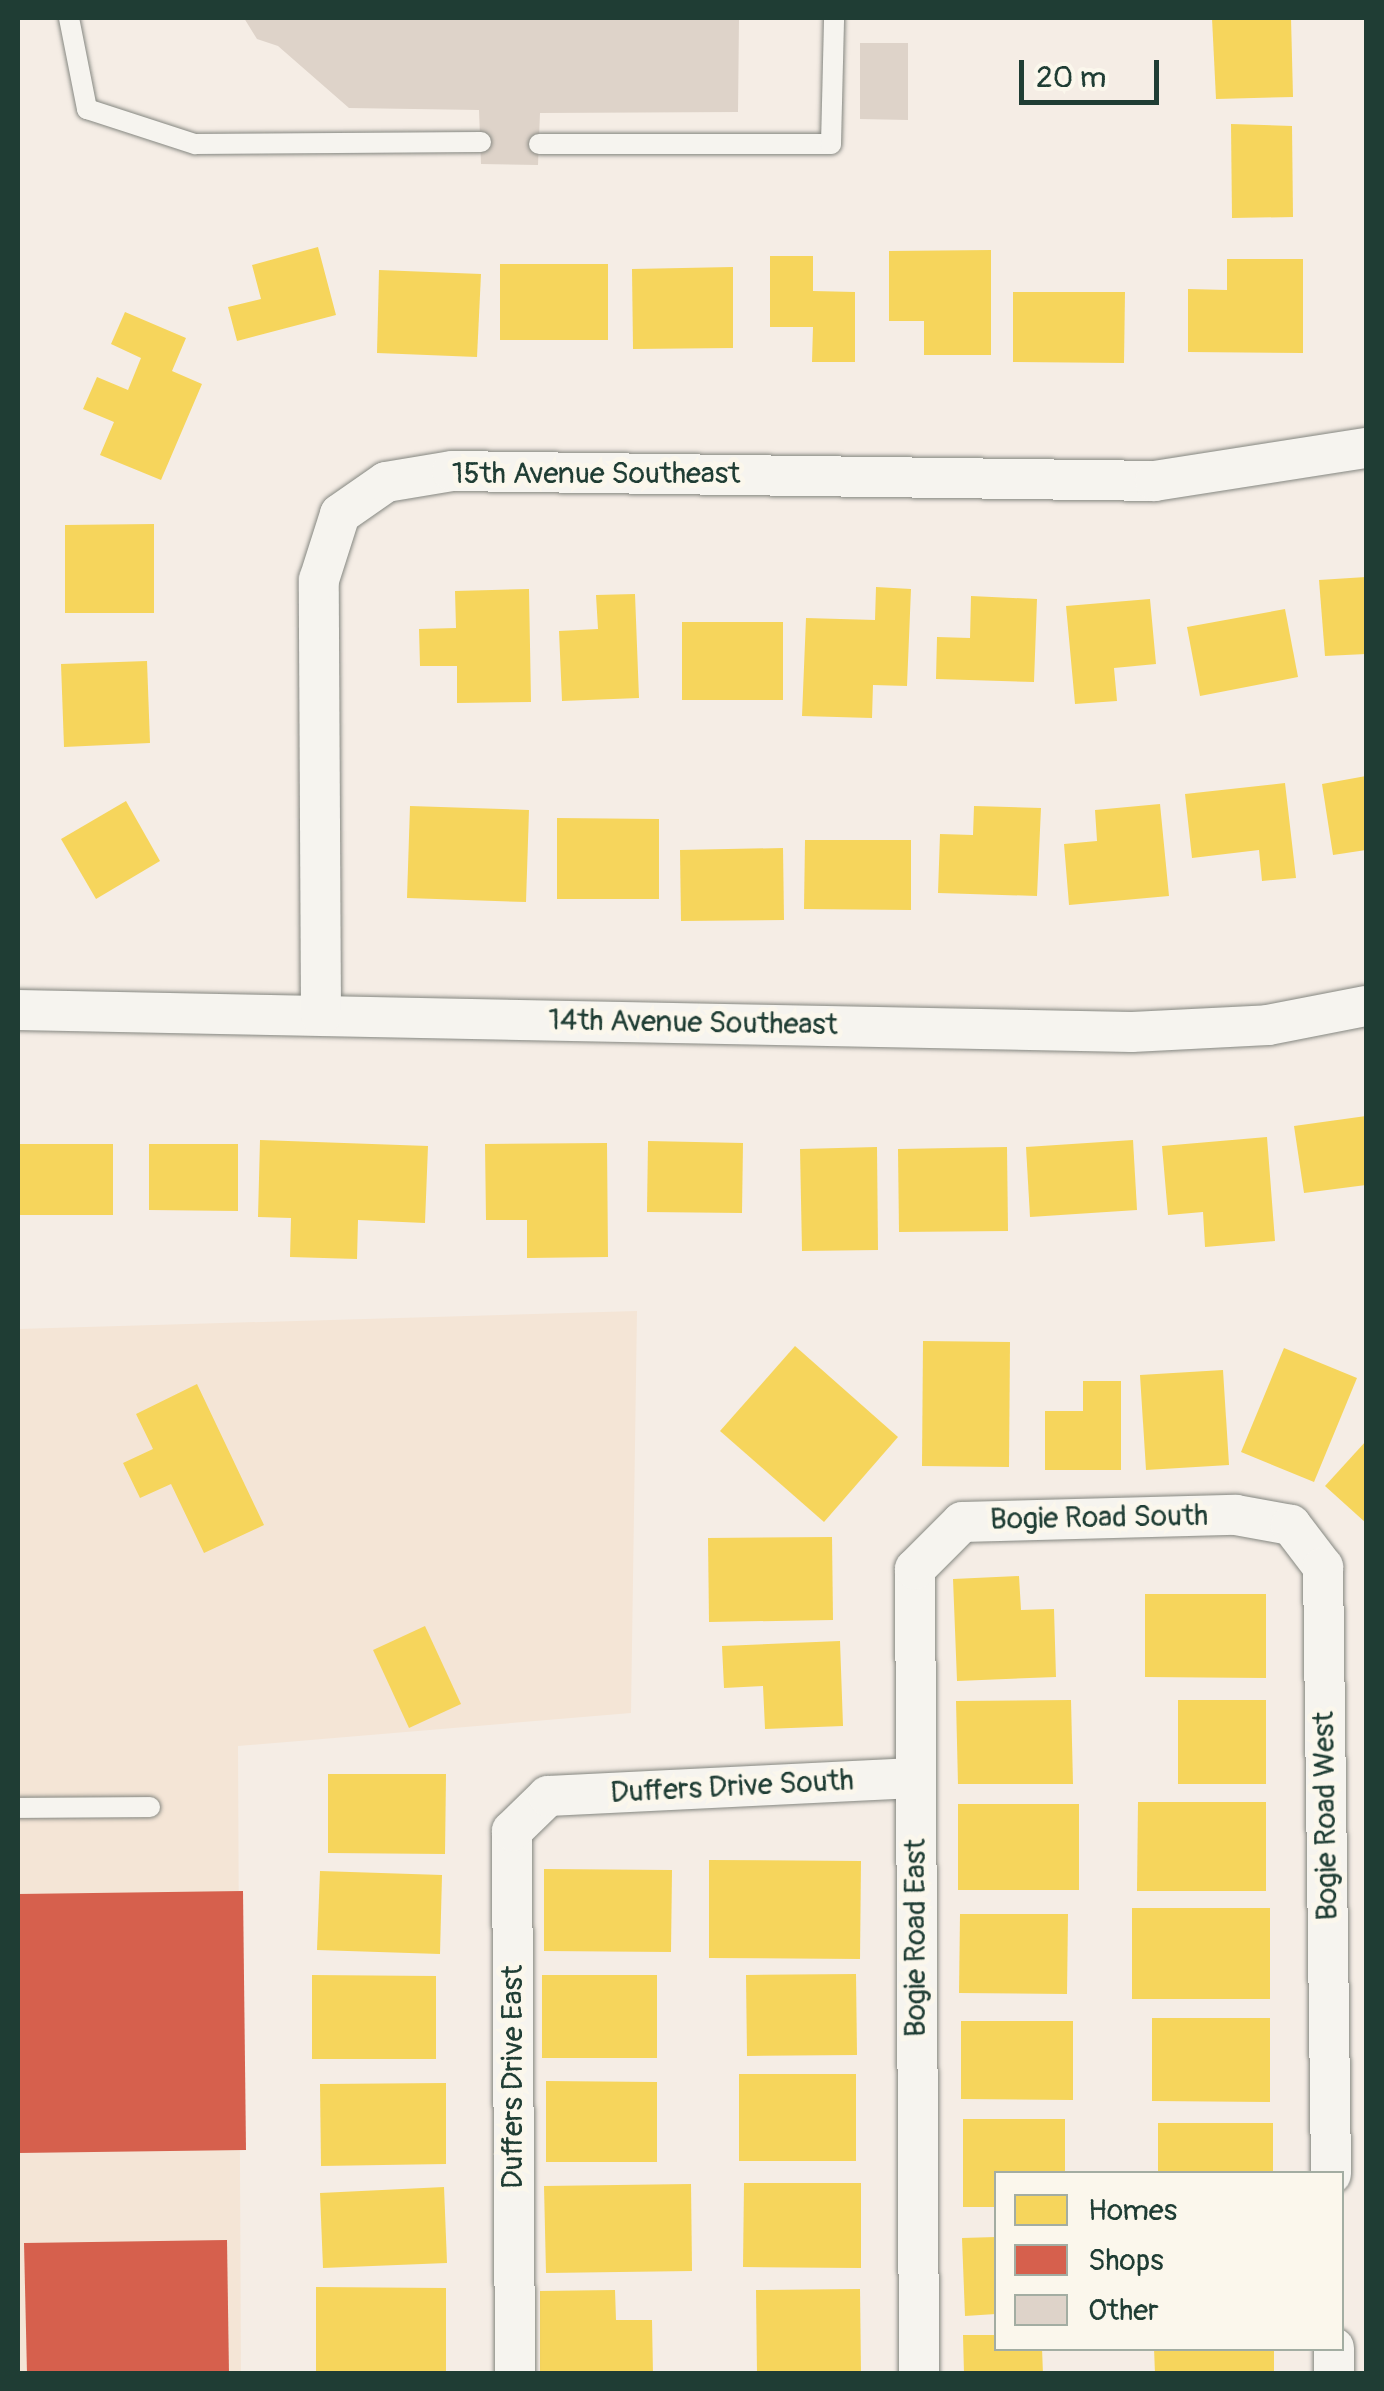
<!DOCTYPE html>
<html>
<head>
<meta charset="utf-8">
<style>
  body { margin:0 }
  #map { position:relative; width:1384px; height:2391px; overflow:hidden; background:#f5ede5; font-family:Pangolin,sans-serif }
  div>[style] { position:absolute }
  .built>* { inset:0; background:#f4e5d6 }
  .homes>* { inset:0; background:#f6d55c }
  .shops>* { inset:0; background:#d6604d }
  .building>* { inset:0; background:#ded3c9 }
  .roads { filter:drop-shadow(0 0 2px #858781) drop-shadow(0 0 2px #858781) }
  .lane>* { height:20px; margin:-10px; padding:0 10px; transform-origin:10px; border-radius:10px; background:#f6f4ef }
  .street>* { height:40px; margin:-20px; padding:0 20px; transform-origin:20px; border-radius:20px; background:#f6f4ef }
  span { translate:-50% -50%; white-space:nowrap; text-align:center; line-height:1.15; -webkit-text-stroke:10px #fbf7ec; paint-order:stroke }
  .street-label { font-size:30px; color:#1f3d34 }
  .frame { position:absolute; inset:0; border:20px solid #1f3d34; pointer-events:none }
  .legend { position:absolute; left:994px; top:2171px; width:350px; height:180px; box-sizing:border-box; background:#fbf7ec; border:2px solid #a3ada2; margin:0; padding:12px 18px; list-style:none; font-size:30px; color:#1f3d34 }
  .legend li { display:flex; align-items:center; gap:20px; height:50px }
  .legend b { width:50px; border:2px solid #a3ada2 }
  .scale { position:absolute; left:1019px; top:60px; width:140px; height:45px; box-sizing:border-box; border:5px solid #1f3d34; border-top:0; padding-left:12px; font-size:30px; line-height:35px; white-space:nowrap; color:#1f3d34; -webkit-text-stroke:8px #fbf7ec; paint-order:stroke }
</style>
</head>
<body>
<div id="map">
  <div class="built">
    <div style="clip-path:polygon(637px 1311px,631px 1713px,238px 1746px,241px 2373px,18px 2373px,18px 1329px)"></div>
  </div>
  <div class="homes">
    <div style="clip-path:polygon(1212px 18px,1291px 18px,1293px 97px,1216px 99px)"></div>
    <div style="clip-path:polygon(1231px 124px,1292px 126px,1293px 217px,1232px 218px)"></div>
    <div style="clip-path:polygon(318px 247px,336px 315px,237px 341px,228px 307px,261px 299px,252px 265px)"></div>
    <div style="clip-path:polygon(991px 250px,991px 355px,924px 355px,924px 321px,889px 321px,889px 251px)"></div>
    <div style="clip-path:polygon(770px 256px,813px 256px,813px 291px,855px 292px,855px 362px,812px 362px,813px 327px,770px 327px)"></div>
    <div style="clip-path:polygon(1227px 259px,1303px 259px,1303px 353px,1188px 352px,1188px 289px,1227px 290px)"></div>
    <div style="clip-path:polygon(500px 264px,608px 264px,608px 340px,500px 340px)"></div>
    <div style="clip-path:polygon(733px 267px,733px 348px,633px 349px,632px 269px)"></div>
    <div style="clip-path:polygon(379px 270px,481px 274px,477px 357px,377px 353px)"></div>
    <div style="clip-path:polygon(1013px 292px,1125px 292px,1124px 363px,1013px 362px)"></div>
    <div style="clip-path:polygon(125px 312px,186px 338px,172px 371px,202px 384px,161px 480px,100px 455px,114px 422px,83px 409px,97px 377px,128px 390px,141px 358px,111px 344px)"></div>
    <div style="clip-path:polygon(154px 524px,154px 613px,65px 613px,65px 525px)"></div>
    <div style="clip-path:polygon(1366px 577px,1366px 654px,1325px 656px,1319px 580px)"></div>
    <div style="clip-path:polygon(876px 587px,911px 589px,907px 686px,873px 685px,872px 718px,802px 716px,806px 618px,875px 620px)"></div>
    <div style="clip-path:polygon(529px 589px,531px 702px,457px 703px,457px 666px,420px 666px,419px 629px,456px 628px,455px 591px)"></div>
    <div style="clip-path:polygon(635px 594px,639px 698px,562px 701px,559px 631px,598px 629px,596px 595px)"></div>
    <div style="clip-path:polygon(971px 596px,1037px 599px,1034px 682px,936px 679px,937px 637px,970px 638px)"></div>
    <div style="clip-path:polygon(1150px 599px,1156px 664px,1114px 668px,1117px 701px,1075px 704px,1066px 606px)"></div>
    <div style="clip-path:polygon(1285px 609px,1298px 677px,1200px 696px,1187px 627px)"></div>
    <div style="clip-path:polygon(682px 622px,783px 622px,783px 700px,682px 700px)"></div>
    <div style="clip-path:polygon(147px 661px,150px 743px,64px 747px,61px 664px)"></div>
    <div style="clip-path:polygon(1366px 776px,1366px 850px,1333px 855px,1322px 784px)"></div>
    <div style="clip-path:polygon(1285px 783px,1296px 878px,1262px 881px,1259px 850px,1192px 858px,1185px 794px)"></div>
    <div style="clip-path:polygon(126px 801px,160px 861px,96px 899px,61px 839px)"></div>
    <div style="clip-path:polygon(1160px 804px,1169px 896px,1069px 905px,1064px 844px,1097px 841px,1095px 810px)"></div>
    <div style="clip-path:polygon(410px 806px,529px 810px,526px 902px,407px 898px)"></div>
    <div style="clip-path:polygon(974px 806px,1041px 808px,1037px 896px,938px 893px,940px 834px,973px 835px)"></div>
    <div style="clip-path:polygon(557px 818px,659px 819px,659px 899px,557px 899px)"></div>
    <div style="clip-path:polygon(805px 840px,911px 840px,911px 910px,804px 909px)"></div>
    <div style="clip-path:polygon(783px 848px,784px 920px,681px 921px,680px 850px)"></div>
    <div style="clip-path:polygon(1366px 1116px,1366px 1185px,1304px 1193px,1294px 1126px)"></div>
    <div style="clip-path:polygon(1267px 1137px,1275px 1241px,1205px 1247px,1203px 1212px,1168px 1215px,1162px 1146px)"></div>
    <div style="clip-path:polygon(260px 1140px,428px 1146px,425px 1223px,358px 1220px,357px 1259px,290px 1257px,291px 1218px,258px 1217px)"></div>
    <div style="clip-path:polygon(1133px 1140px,1137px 1210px,1030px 1217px,1026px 1147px)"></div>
    <div style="clip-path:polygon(648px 1141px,743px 1143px,742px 1213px,647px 1212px)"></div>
    <div style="clip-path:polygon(607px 1143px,608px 1257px,527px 1258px,527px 1220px,486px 1220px,485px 1144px)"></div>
    <div style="clip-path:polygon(18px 1144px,113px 1144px,113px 1215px,18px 1215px)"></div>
    <div style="clip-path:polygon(149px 1144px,238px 1144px,238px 1211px,149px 1210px)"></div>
    <div style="clip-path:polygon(877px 1147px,878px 1250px,802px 1251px,800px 1149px)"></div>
    <div style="clip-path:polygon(1007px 1147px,1008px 1231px,899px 1232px,898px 1149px)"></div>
    <div style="clip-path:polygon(923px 1341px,1010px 1342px,1009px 1467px,922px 1466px)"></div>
    <div style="clip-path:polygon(795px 1346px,898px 1437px,824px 1522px,720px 1431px)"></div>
    <div style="clip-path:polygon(1284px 1348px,1357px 1378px,1314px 1482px,1241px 1452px)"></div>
    <div style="clip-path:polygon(1223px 1370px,1229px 1465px,1146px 1470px,1140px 1375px)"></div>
    <div style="clip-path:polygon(1083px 1381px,1121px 1381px,1121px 1470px,1045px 1470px,1045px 1411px,1083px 1411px)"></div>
    <div style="clip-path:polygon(197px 1384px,264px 1525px,204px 1553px,171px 1484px,140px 1498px,123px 1463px,153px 1449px,136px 1414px)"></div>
    <div style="clip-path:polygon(1366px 1441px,1366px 1523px,1325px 1486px)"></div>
    <div style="clip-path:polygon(832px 1537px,833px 1620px,709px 1622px,708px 1538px)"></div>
    <div style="clip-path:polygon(1019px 1576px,1021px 1610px,1054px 1609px,1056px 1677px,957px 1681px,953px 1579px)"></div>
    <div style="clip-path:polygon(1145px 1594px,1266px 1594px,1266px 1678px,1145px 1677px)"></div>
    <div style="clip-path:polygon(425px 1626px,461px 1704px,409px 1728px,373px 1650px)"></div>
    <div style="clip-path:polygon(840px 1641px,843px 1726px,765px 1729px,763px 1686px,724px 1688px,722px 1646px)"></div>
    <div style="clip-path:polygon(1071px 1700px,1073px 1784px,958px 1784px,956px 1701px)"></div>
    <div style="clip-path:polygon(1178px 1700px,1266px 1700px,1266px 1784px,1178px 1784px)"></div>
    <div style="clip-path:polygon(328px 1774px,446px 1774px,445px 1854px,328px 1853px)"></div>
    <div style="clip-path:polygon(1138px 1802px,1266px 1802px,1266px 1891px,1137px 1891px)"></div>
    <div style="clip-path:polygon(958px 1804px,1079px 1804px,1079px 1890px,958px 1890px)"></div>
    <div style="clip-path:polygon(709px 1860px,861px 1861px,860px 1959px,709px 1958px)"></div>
    <div style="clip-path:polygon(544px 1869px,672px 1870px,671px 1952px,544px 1951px)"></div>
    <div style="clip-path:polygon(320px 1871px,442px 1875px,440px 1954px,317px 1950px)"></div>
    <div style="clip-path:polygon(1132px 1908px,1270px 1908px,1270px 1999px,1132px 1999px)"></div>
    <div style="clip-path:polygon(960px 1914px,1068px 1914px,1067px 1994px,959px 1993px)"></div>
    <div style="clip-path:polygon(856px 1974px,857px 2055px,747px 2056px,746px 1975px)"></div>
    <div style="clip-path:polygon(312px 1975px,436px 1976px,436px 2059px,312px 2059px)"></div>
    <div style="clip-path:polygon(542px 1975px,657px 1975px,657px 2058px,542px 2058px)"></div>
    <div style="clip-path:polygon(1152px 2018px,1270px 2018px,1270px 2102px,1152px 2101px)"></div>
    <div style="clip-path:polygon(961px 2021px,1073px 2021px,1073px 2100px,961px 2099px)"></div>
    <div style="clip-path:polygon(739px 2074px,856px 2074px,856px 2161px,739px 2161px)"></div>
    <div style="clip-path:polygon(546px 2081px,657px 2082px,657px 2162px,546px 2162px)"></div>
    <div style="clip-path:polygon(446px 2083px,446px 2164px,321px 2166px,320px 2084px)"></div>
    <div style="clip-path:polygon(963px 2119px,1065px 2119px,1065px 2174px,996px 2174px,996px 2207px,963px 2207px)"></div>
    <div style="clip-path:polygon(1158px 2123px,1273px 2123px,1273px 2174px,1158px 2174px)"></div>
    <div style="clip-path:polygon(744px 2183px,861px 2183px,861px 2268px,743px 2267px)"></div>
    <div style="clip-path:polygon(691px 2184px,692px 2271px,546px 2273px,544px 2186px)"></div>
    <div style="clip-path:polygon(444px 2187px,447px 2263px,323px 2268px,320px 2193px)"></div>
    <div style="clip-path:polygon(996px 2237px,996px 2314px,965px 2316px,962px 2238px)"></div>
    <div style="clip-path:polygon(316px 2287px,446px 2288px,446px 2374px,316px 2374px)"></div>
    <div style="clip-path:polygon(860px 2289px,861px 2374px,757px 2374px,756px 2290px)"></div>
    <div style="clip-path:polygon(615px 2290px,616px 2320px,652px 2320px,653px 2374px,540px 2374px,540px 2291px)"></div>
    <div style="clip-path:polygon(963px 2335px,996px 2335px,996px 2348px,1042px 2348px,1043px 2374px,964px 2374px)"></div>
    <div style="clip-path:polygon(1154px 2348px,1274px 2348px,1274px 2374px,1155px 2374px)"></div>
  </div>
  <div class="shops">
    <div style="clip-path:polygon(243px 1891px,246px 2150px,18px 2153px,18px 1894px)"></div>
    <div style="clip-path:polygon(227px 2240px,229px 2374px,27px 2374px,24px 2243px)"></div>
  </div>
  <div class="building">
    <div style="clip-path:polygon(244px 18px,739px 18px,738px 112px,540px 113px,538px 165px,481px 164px,479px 110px,349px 108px,278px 46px,257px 39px)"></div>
    <div style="clip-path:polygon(860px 43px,908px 43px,908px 120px,860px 119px)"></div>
  </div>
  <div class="roads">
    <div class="lane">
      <div style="left:69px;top:18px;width:93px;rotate:78.8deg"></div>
      <div style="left:87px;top:109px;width:114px;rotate:18deg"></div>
      <div style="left:195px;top:144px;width:286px;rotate:-0.4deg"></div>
      <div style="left:539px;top:144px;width:292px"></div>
      <div style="left:831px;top:144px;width:126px;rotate:-88.6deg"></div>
      <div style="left:18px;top:1808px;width:132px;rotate:-0.4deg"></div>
    </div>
    <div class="street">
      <div style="left:18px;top:1010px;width:1114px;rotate:1.13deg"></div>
      <div style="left:1132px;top:1032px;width:136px;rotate:-2.9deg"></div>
      <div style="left:1268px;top:1025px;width:100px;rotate:-11deg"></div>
      <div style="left:321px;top:1015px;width:435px;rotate:-90.3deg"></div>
      <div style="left:319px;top:580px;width:69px;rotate:-72.3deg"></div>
      <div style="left:340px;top:514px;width:56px;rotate:-34.8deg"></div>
      <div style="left:386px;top:482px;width:67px;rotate:-9.5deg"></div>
      <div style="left:452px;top:471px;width:703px;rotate:0.81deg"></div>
      <div style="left:1155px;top:481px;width:214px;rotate:-8.9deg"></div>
      <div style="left:1334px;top:2348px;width:26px;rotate:90deg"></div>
      <div style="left:515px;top:2374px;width:543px;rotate:-90.32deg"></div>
      <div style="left:512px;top:1831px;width:50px;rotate:-44.2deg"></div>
      <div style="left:548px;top:1796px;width:367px;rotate:-2.8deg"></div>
      <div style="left:919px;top:2374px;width:805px;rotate:-90.28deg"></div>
      <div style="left:915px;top:1569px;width:66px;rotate:-45deg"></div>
      <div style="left:962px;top:1522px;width:274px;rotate:-1.5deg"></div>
      <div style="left:1236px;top:1515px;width:56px;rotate:10.3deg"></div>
      <div style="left:1291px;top:1525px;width:53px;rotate:52.7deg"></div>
      <div style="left:1323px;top:1567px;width:607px;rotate:89.24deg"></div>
    </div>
  </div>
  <div class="street-label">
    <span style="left:596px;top:474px">15th Avenue Southeast</span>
    <span style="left:693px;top:1023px;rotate:1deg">14th Avenue Southeast</span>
    <span style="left:1099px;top:1518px;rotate:-1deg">Bogie Road South</span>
    <span style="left:732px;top:1787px;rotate:-3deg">Duffers Drive South</span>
    <span style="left:1326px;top:1816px;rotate:-91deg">Bogie Road West</span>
    <span style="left:916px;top:1938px;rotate:-90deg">Bogie Road East</span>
    <span style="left:513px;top:2077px;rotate:-90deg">Duffers Drive East</span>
  </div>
  <div class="frame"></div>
  <ul class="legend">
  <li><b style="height:28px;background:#f6d55c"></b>Homes</li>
  <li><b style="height:28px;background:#d6604d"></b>Shops</li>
  <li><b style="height:28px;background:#ded3c9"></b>Other</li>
  </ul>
  <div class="scale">20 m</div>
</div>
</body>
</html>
